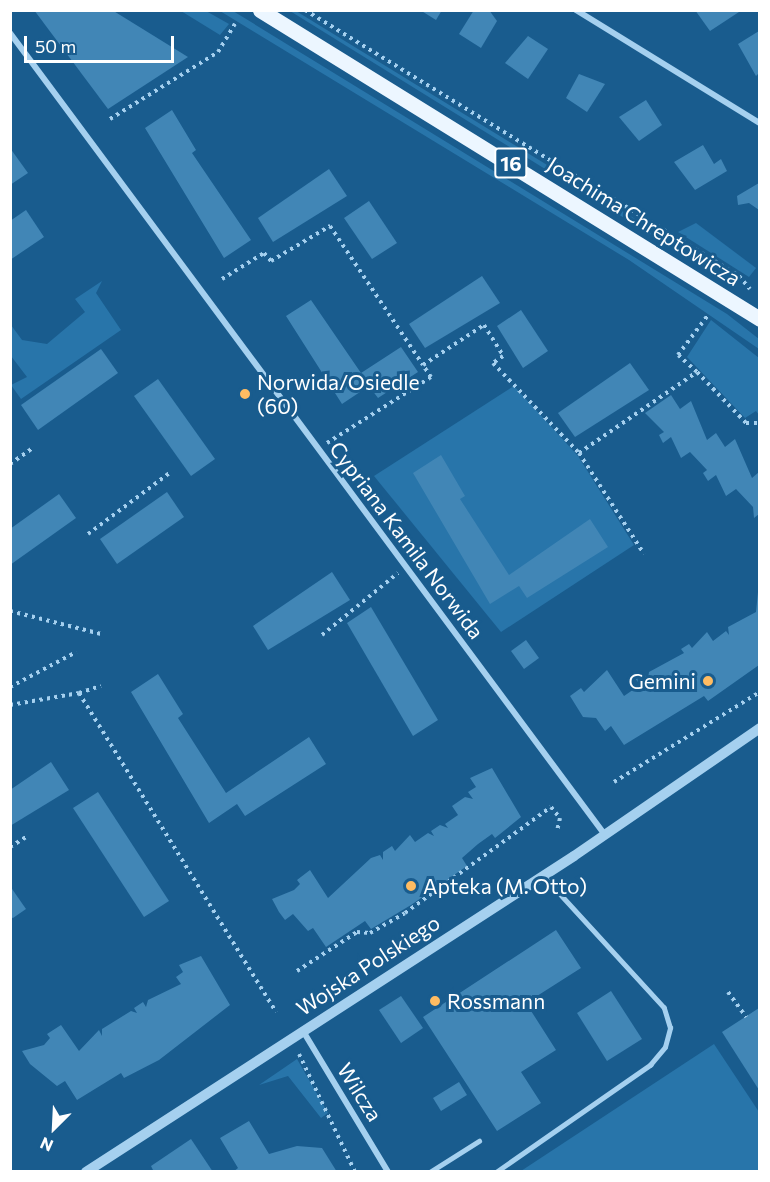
<!DOCTYPE html>
<style>
body{margin:0}
#map{position:relative;width:770px;height:1182px;overflow:hidden;background:#195c8e;font-family:Commissioner,sans-serif}
div>[style]{position:absolute}
.green>*{inset:0;background:#2875aa}
.building>*{inset:0;background:#4186b6}
.path>*{height:4px;margin-top:-2px;transform-origin:0;background:repeating-linear-gradient(90deg,#a5d0ef 0 3px,transparent 0 7.5px)}
.service>*{height:4.5px;margin:-2.25px;padding:0 2.25px;transform-origin:2.25px;border-radius:2.25px;background:#a5d0ef}
.minor>*{height:6px;margin:-3px;padding:0 3px;transform-origin:3px;border-radius:3px;background:#a5d0ef}
.tertiary>*{height:10px;margin:-5px;padding:0 5px;transform-origin:5px;border-radius:5px;background:#a5d0ef}
.primary>*{height:15px;margin:-7.5px;padding:0 7.5px;transform-origin:7.5px;border-radius:7.5px;background:#ecf6ff}
.dots>*{width:16px;height:16px;translate:-50% -50%;box-sizing:border-box;border:3px solid #195c8e;border-radius:50%}
span{translate:-50% -50%;white-space:nowrap;text-align:center;line-height:1.15;-webkit-text-stroke:6px #195c8e;paint-order:stroke}
.shield-label span{padding:2px 4px;background:#195c8e;border:2px solid;border-radius:4px;-webkit-text-stroke-width:0}
.shield-label{font-size:20px;color:#fff;font-weight:700}
.street-label{font-size:21px;color:#fff}
.poi-label{font-size:21px;color:#fff}
.left{translate:0 -50%;text-align:left}
.right{translate:-100% -50%;text-align:right}
.frame{position:absolute;inset:0;border:12px solid #fff;pointer-events:none}
.north{position:absolute;left:24px;top:1098px;width:60px;height:60px;-webkit-text-stroke:4px #195c8e;paint-order:stroke;rotate:204deg;font-size:16px;font-weight:700;line-height:24px;text-align:center;color:#fff}
.north::after{content:'';display:block;margin:auto;width:21px;height:27px;background:#fff;clip-path:polygon(50% 0,100% 100%,50% 72%,0 100%)}
.scale{position:absolute;left:24px;top:36px;width:150px;height:27px;box-sizing:border-box;border:3px solid #fff;border-top:0;padding-left:8px;font-size:18px;line-height:21px;white-space:nowrap;color:#fff;-webkit-text-stroke:4px #195c8e;paint-order:stroke}
</style>
<div id="map">
<div class="green">
<i style="clip-path:polygon(181px 11px,206px 11px,229px 24px,220px 35px)"></i>
<i style="clip-path:polygon(220px 11px,233px 11px,727px 314px,759px 339px,759px 349px,629px 260px)"></i>
<i style="clip-path:polygon(290px 11px,296px 11px,658px 233px,655px 237px)"></i>
<i style="clip-path:polygon(696px 223px,756px 268px,749px 277px,678px 232px)"></i>
<i style="clip-path:polygon(102px 281px,96px 293px,121px 330px,21px 399px,11px 385px,27px 377px,11px 356px,11px 325px,22px 340px,47px 344px,85px 312px,75px 299px)"></i>
<i style="clip-path:polygon(711px 320px,759px 358px,759px 415px,756px 411px,745px 418px,687px 357px)"></i>
<i style="clip-path:polygon(514px 386px,578px 456px,634px 545px,501px 632px,374px 476px)"></i>
<i style="clip-path:polygon(714px 1044px,759px 1112px,759px 1171px,521px 1171px)"></i>
<i style="clip-path:polygon(297px 1059px,328px 1113px,321px 1118px,288px 1076px,259px 1085px)"></i>
</div>
<div class="building">
<i style="clip-path:polygon(34px 10px,112px 10px,188px 57px,108px 109px)"></i>
<i style="clip-path:polygon(420px 10px,442px 10px,436px 20px)"></i>
<i style="clip-path:polygon(474px 10px,489px 10px,497px 21px,481px 48px,459px 34px)"></i>
<i style="clip-path:polygon(695px 10px,738px 10px,739px 12px,710px 31px)"></i>
<i style="clip-path:polygon(759px 31px,759px 73px,756px 76px,738px 44px)"></i>
<i style="clip-path:polygon(528px 36px,548px 49px,528px 79px,505px 63px)"></i>
<i style="clip-path:polygon(579px 74px,605px 84px,587px 112px,566px 98px)"></i>
<i style="clip-path:polygon(646px 100px,662px 125px,639px 141px,619px 117px)"></i>
<i style="clip-path:polygon(172px 110px,196px 150px,192px 153px,251px 240px,224px 258px,145px 128px)"></i>
<i style="clip-path:polygon(703px 145px,714px 164px,721px 159px,727px 171px,695px 190px,674px 162px)"></i>
<i style="clip-path:polygon(10px 148px,28px 173px,10px 185px)"></i>
<i style="clip-path:polygon(329px 169px,347px 196px,273px 242px,258px 218px)"></i>
<i style="clip-path:polygon(759px 183px,759px 210px,749px 203px,738px 205px,737px 196px)"></i>
<i style="clip-path:polygon(369px 201px,397px 243px,372px 259px,344px 218px)"></i>
<i style="clip-path:polygon(26px 210px,44px 237px,10px 260px,10px 221px)"></i>
<i style="clip-path:polygon(482px 276px,500px 303px,425px 348px,409px 324px)"></i>
<i style="clip-path:polygon(311px 300px,361px 373px,401px 347px,418px 372px,378px 398px,369px 386px,342px 404px,286px 316px)"></i>
<i style="clip-path:polygon(521px 310px,548px 351px,523px 368px,497px 326px)"></i>
<i style="clip-path:polygon(101px 349px,118px 373px,38px 430px,21px 405px)"></i>
<i style="clip-path:polygon(630px 363px,649px 390px,575px 437px,558px 413px)"></i>
<i style="clip-path:polygon(158px 379px,215px 459px,191px 476px,134px 396px)"></i>
<i style="clip-path:polygon(671px 395px,680px 409px,691px 401px,707px 440px,716px 433px,725px 447px,735px 439px,752px 478px,759px 472px,759px 514px,754px 518px,753px 507px,736px 489px,726px 496px,716px 475px,708px 481px,703px 473px,707px 470px,690px 452px,681px 458px,671px 437px,663px 443px,659px 435px,664px 432px,645px 413px)"></i>
<i style="clip-path:polygon(441px 455px,465px 496px,460px 499px,509px 575px,590px 519px,608px 547px,527px 598px,519px 586px,490px 604px,413px 473px)"></i>
<i style="clip-path:polygon(167px 492px,184px 517px,117px 564px,100px 539px)"></i>
<i style="clip-path:polygon(59px 494px,76px 518px,10px 565px,10px 529px)"></i>
<i style="clip-path:polygon(332px 572px,350px 600px,268px 650px,253px 626px)"></i>
<i style="clip-path:polygon(759px 582px,759px 665px,708px 701px,704px 696px,624px 745px,611px 726px,605px 731px,596px 718px,583px 717px,570px 696px,581px 688px,584px 692px,607px 670px,624px 696px,640px 685px,635px 678px,643px 673px,648px 679px,649px 672px,684px 653px,681px 649px,689px 644px,692px 648px,707px 632px,713px 641px,726px 631px,729px 635px,728px 627px,756px 612px)"></i>
<i style="clip-path:polygon(371px 607px,438px 720px,413px 736px,347px 623px)"></i>
<i style="clip-path:polygon(526px 640px,539px 658px,524px 669px,511px 651px)"></i>
<i style="clip-path:polygon(158px 674px,183px 714px,178px 718px,226px 793px,309px 737px,326px 764px,245px 816px,237px 804px,209px 823px,131px 692px)"></i>
<i style="clip-path:polygon(51px 762px,69px 790px,10px 826px,10px 790px)"></i>
<i style="clip-path:polygon(492px 768px,521px 817px,495px 838px,492px 834px,478px 844px,462px 858px,467px 866px,411px 905px,371px 929px,365px 921px,326px 947px,313px 928px,308px 931px,293px 914px,285px 920px,279px 912px,272px 899px,294px 890px,300px 884px,297px 880px,310px 870px,328px 898px,371px 858px,380px 855px,383px 860px,383px 852px,392px 846px,395px 851px,410px 835px,415px 842px,428px 833px,434px 836px,431px 831px,440px 825px,448px 828px,445px 824px,458px 815px,452px 806px,465px 797px,473px 799px,468px 792px,476px 787px,470px 778px)"></i>
<i style="clip-path:polygon(98px 792px,169px 901px,144px 917px,73px 808px)"></i>
<i style="clip-path:polygon(10px 886px,26px 909px,13px 918px,10px 917px)"></i>
<i style="clip-path:polygon(556px 930px,581px 968px,526px 1003px,556px 1050px,521px 1072px,541px 1103px,497px 1131px,423px 1017px)"></i>
<i style="clip-path:polygon(201px 956px,230px 1005px,159px 1060px,124px 1078px,121px 1073px,77px 1100px,65px 1081px,57px 1086px,30px 1064px,22px 1051px,44px 1045px,50px 1038px,47px 1034px,61px 1025px,79px 1051px,99px 1030px,102px 1036px,102px 1029px,131px 1011px,137px 1013px,134px 1008px,143px 1002px,146px 1007px,148px 1000px,181px 984px,176px 977px,183px 972px,179px 965px)"></i>
<i style="clip-path:polygon(611px 991px,642px 1039px,607px 1061px,577px 1013px)"></i>
<i style="clip-path:polygon(401px 996px,423px 1028px,401px 1043px,379px 1010px)"></i>
<i style="clip-path:polygon(759px 1008px,759px 1090px,722px 1032px)"></i>
<i style="clip-path:polygon(459px 1082px,467px 1095px,441px 1111px,433px 1098px)"></i>
<i style="clip-path:polygon(249px 1121px,269px 1154px,297px 1146px,322px 1148px,337px 1172px,233px 1172px,238px 1168px,220px 1138px)"></i>
<i style="clip-path:polygon(191px 1139px,213px 1172px,154px 1172px,151px 1166px)"></i>
</div>
<div class="path">
<i style="left:305px;top:10px;width:509px;rotate:31.5deg"></i>
<i style="left:739px;top:276px;width:17px;rotate:50deg"></i>
<i style="left:110px;top:119px;width:127px;rotate:-31.8deg"></i>
<i style="left:218px;top:52px;width:33px;rotate:-59deg"></i>
<i style="left:222px;top:279px;width:49px;rotate:-31.8deg"></i>
<i style="left:264px;top:253px;width:11px;rotate:49deg"></i>
<i style="left:271px;top:261px;width:69px;rotate:-30.7deg"></i>
<i style="left:330px;top:226px;width:167px;rotate:56.2deg"></i>
<i style="left:423px;top:365px;width:73px;rotate:-33.3deg"></i>
<i style="left:484px;top:325px;width:36px;rotate:58deg"></i>
<i style="left:503px;top:356px;width:12px;rotate:145deg"></i>
<i style="left:493px;top:363px;width:124px;rotate:46.3deg"></i>
<i style="left:579px;top:453px;width:143px;rotate:-34.5deg"></i>
<i style="left:697px;top:372px;width:71px;rotate:46.1deg"></i>
<i style="left:746px;top:423px;width:14px"></i>
<i style="left:697px;top:372px;width:25px;rotate:-138deg"></i>
<i style="left:678px;top:355px;width:50px;rotate:-53.1deg"></i>
<i style="left:327px;top:443px;width:123px;rotate:-32.4deg"></i>
<i style="left:431px;top:377px;width:14px;rotate:-124deg"></i>
<i style="left:579px;top:453px;width:120px;rotate:57.2deg"></i>
<i style="left:10px;top:464px;width:28px;rotate:-35deg"></i>
<i style="left:88px;top:534px;width:104px;rotate:-36.8deg"></i>
<i style="left:10px;top:611px;width:94px;rotate:14.2deg"></i>
<i style="left:322px;top:635px;width:98px;rotate:-39.2deg"></i>
<i style="left:10px;top:687px;width:75px;rotate:-27.9deg"></i>
<i style="left:79px;top:693px;width:23px;rotate:-18deg"></i>
<i style="left:10px;top:705px;width:70px;rotate:-9.9deg"></i>
<i style="left:79px;top:693px;width:375px;rotate:58.3deg"></i>
<i style="left:614px;top:782px;width:172px;rotate:-31.7deg"></i>
<i style="left:10px;top:847px;width:19px;rotate:-32deg"></i>
<i style="left:297px;top:971px;width:72px;rotate:-33deg"></i>
<i style="left:357px;top:932px;width:13px;rotate:4deg"></i>
<i style="left:370px;top:933px;width:40px;rotate:-29.7deg"></i>
<i style="left:405px;top:913px;width:180px;rotate:-36deg"></i>
<i style="left:551px;top:807px;width:14px;rotate:51deg"></i>
<i style="left:560px;top:818px;width:13px;rotate:103deg"></i>
<i style="left:728px;top:992px;width:31px;rotate:54deg"></i>
<i style="left:299px;top:1054px;width:131px;rotate:64.6deg"></i>
</div>
<div class="service">
<i style="left:430px;top:1172px;width:58px;rotate:-32.3deg"></i>
<i style="left:496px;top:1172px;width:188px;rotate:-34.8deg"></i>
<i style="left:650px;top:1065px;width:23px;rotate:-50deg"></i>
<i style="left:665px;top:1047px;width:20px;rotate:-75deg"></i>
<i style="left:670px;top:1028px;width:21px;rotate:-107deg"></i>
<i style="left:664px;top:1008px;width:178px;rotate:-132.5deg"></i>
</div>
<div class="minor">
<i style="left:576px;top:10px;width:216px;rotate:31.6deg"></i>
<i style="left:10px;top:33px;width:999px;rotate:53.43deg"></i>
<i style="left:303px;top:1031px;width:165px;rotate:58.9deg"></i>
</div>
<div class="tertiary">
<i style="left:86px;top:1172px;width:581px;rotate:-32.92deg"></i>
<i style="left:574px;top:856px;width:226px;rotate:-34.5deg"></i>
</div>
<div class="primary">
<i style="left:260px;top:10px;width:588px;rotate:31.72deg"></i>
</div>
<div class="dots">
<i style="left:245px;top:394px;background:#ffbc62"></i>
<i style="left:708px;top:681px;background:#ffbc62"></i>
<i style="left:411px;top:886px;background:#ffbc62"></i>
<i style="left:435px;top:1001px;background:#ffbc62"></i>
</div>
<div class="shield-label">
<span style="left:511px;top:163px">16</span>
</div>
<div class="street-label">
<span style="left:644px;top:221px;rotate:32deg">Joachima Chreptowicza</span>
<span style="left:407px;top:540px;rotate:53deg">Cypriana Kamila Norwida</span>
<span style="left:368px;top:965px;rotate:-33deg">Wojska Polskiego</span>
<span style="left:360px;top:1092px;rotate:58deg">Wilcza</span>
</div>
<div class="poi-label">
<span class="left" style="left:257px;top:394px">Norwida/Osiedle<br>(60)</span>
<span class="right" style="left:696px;top:681px">Gemini</span>
<span class="left" style="left:423px;top:886px">Apteka (M. Otto)</span>
<span class="left" style="left:447px;top:1001px">Rossmann</span>
</div>
<div class="frame"></div>
<div class="north">N</div>
<div class="scale">50 m</div>
</div>
